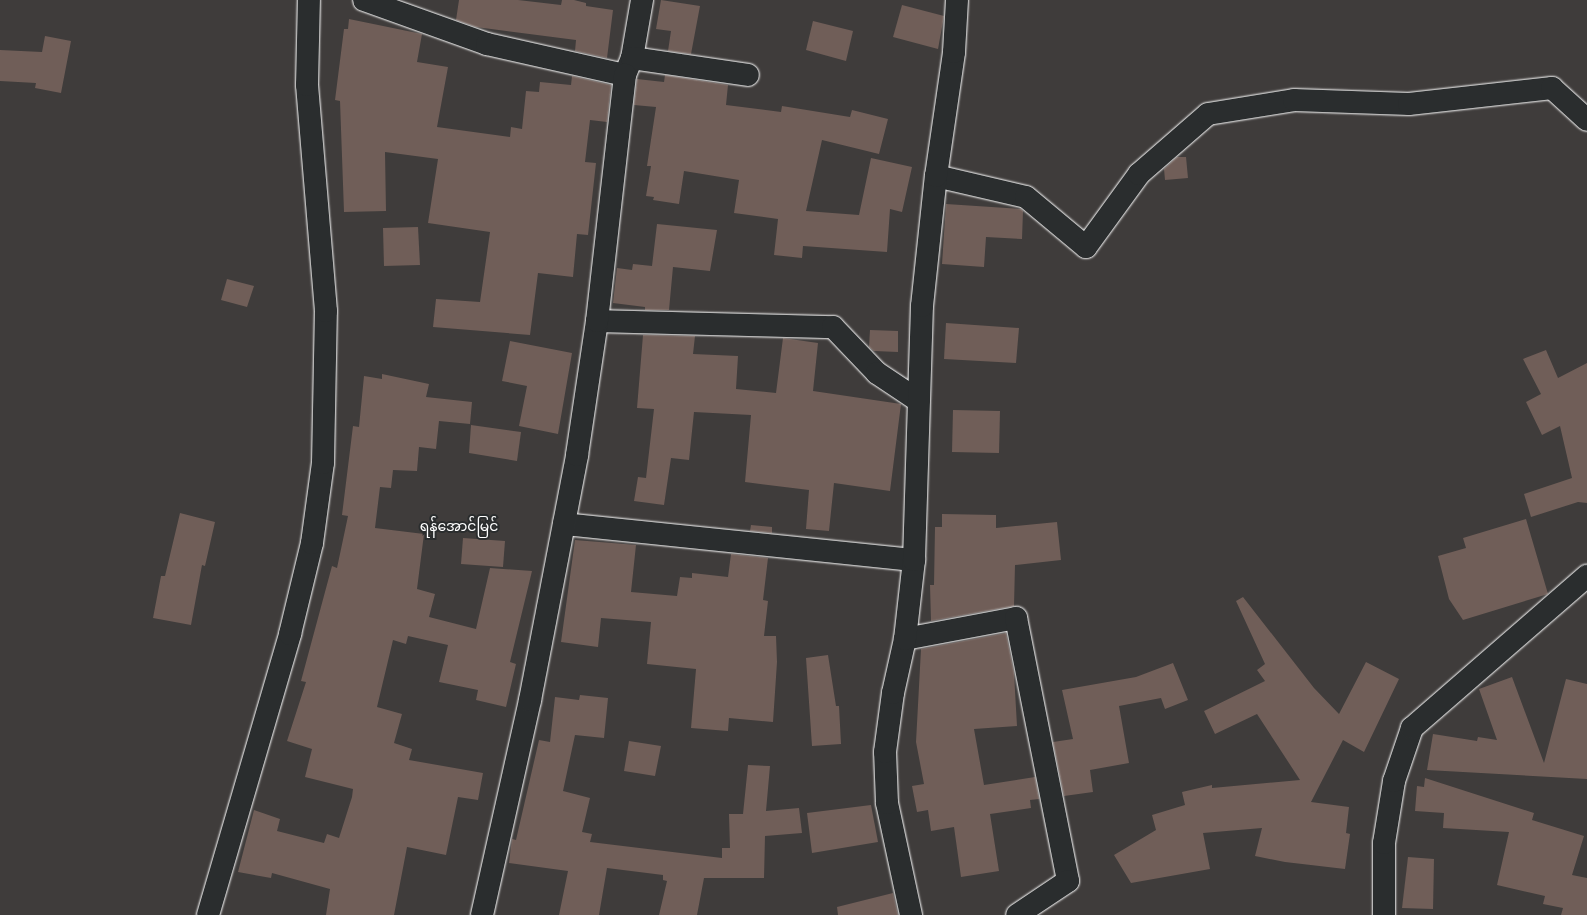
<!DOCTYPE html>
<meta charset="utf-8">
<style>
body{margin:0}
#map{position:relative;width:1587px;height:915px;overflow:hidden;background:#3f3c3b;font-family:Sriracha,"Noto Sans Myanmar",sans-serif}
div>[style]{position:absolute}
.building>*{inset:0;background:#705e58}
.roads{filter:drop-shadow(0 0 1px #fff) drop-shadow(0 0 1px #fff)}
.street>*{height:22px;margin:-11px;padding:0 11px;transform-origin:11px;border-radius:11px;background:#2a2d2e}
span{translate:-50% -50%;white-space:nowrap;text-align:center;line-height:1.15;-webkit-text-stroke:4px #2a2d2e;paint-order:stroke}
.quarter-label{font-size:14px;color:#fff}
</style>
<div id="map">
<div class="building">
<i style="clip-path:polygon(459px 0,518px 0,561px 5px,562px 0,574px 0,586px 3px,586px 6px,613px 10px,607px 58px,575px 51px,576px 40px,476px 27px,456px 20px)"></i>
<i style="clip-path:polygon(661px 0,700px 6px,691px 54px,668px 51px,671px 31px,656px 29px)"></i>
<i style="clip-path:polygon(902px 5px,944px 16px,938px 49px,893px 37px)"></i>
<i style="clip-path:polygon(349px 19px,422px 34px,417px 62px,448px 67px,437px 127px,510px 137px,511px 127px,522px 129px,526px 91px,539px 92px,540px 82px,571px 85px,572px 76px,611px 85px,607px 122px,590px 120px,585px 162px,596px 163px,588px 235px,577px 234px,573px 277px,538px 273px,530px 335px,433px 327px,436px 299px,480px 302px,490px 232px,428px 223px,438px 159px,385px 152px,386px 211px,344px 212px,340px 101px,335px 100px,344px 29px,348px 29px)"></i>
<i style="clip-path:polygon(813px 21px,853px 31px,846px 61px,806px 50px)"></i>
<i style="clip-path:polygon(45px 36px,71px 41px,61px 93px,35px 88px,36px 83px,0 81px,0 50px,42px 52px)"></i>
<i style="clip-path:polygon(665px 75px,728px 85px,726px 105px,781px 112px,782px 106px,850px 117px,852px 110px,888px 119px,879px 154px,822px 140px,806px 211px,859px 215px,871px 158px,912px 167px,902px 212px,890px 209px,887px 252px,803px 246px,802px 258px,774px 255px,778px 219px,734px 213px,739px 180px,684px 171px,679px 204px,653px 200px,654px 197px,646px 196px,651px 166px,647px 166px,656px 107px,634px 105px,637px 79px,664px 82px)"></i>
<i style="clip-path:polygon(1177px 157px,1186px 157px,1188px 178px,1165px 180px,1164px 169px)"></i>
<i style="clip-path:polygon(946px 204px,1021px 209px,1023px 211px,1022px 239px,986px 237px,984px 267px,942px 264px)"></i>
<i style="clip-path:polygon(657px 224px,717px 230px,710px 271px,673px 267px,669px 310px,645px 310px,645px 307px,613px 303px,617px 268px,632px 270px,633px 264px,652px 266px)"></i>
<i style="clip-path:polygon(418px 227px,420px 265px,384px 266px,383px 228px)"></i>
<i style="clip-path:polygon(227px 279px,254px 286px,247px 307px,221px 300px)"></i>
<i style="clip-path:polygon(946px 323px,1019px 328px,1016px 363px,944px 359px)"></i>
<i style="clip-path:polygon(870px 330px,898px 331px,898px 352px,874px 351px,869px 347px)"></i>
<i style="clip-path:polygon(643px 335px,695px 336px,693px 354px,738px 356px,736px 389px,776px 393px,783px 338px,818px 343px,813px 391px,901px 404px,890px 491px,834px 483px,829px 531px,806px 529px,809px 490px,745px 482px,751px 415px,694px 412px,689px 460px,671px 458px,664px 505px,634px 501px,638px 477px,646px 478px,654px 409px,637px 408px)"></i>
<i style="clip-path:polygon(510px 341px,572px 353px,558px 434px,519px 426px,527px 386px,502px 381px)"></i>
<i style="clip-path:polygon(1546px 350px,1558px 378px,1587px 363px,1587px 503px,1578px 502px,1531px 517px,1524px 494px,1572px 478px,1560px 426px,1542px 435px,1526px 402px,1541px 394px,1523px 359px)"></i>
<i style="clip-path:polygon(382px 374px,429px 384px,426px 397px,472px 402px,470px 424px,439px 421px,436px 449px,419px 447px,417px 471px,393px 470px,391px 488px,380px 487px,375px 528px,424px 534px,417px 589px,435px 594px,429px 617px,476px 629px,490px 568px,532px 571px,510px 662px,516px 664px,506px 707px,476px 700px,478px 690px,439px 682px,448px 645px,408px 636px,406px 644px,393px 640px,377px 707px,402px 714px,394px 743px,412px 749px,409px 760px,483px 773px,478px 800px,458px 797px,446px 855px,407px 847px,394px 915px,326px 915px,330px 889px,272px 873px,271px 878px,238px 872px,254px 810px,280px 819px,277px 831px,324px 843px,327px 834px,339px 838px,352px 797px,353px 789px,305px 777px,312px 749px,287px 741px,306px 682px,301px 681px,332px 566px,337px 568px,348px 516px,342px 515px,353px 426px,359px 427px,364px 376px,382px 379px)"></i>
<i style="clip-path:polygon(953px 410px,1000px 411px,999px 453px,952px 452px)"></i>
<i style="clip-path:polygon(471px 425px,521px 432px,517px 461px,469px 453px)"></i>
<i style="clip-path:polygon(180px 513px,215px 522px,205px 566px,202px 565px,191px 625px,153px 618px,161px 576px,165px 576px)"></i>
<i style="clip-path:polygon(942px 514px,996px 515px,996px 528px,1057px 522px,1061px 560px,1015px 565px,1014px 606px,931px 621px,930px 585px,934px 585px,935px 527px,942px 527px)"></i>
<i style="clip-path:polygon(1526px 519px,1548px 594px,1463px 620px,1449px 599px,1438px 556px,1466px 548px,1463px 538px)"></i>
<i style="clip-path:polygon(751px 525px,772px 527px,772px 533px,750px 531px)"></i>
<i style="clip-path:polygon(463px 538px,505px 541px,503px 567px,461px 564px)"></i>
<i style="clip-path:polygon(575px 540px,636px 545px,631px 592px,677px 596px,680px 577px,692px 578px,692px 573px,728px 577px,731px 554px,768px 558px,763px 600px,768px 601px,764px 636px,776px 636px,777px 662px,773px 722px,729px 718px,728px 731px,691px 728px,696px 669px,647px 664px,651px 622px,601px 618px,598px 647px,561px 642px)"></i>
<i style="clip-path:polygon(1243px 597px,1314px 688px,1339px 714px,1366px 662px,1399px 679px,1364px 752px,1343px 740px,1311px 802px,1349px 807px,1346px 833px,1350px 834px,1345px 869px,1285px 862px,1255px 856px,1262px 828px,1203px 833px,1210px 869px,1131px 883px,1114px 855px,1156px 830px,1152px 815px,1185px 805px,1182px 792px,1212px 785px,1212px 788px,1300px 780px,1257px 714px,1215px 734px,1204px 711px,1265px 681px,1257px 670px,1265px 664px,1236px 601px)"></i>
<i style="clip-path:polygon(1006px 633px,1014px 673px,1017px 726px,974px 729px,984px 785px,1035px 777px,1039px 799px,1030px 800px,1031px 808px,990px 814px,999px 871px,961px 877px,954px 827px,931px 831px,928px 810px,917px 812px,912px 786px,924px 784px,916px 742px,921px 649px)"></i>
<i style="clip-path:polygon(828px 655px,836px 706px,839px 706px,841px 744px,812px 746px,806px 658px)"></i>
<i style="clip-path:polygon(1173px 663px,1188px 700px,1165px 709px,1161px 698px,1119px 706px,1129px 763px,1090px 770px,1093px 792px,1064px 796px,1053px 742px,1073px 739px,1062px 690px,1136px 677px)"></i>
<i style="clip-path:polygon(1512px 677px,1544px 763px,1566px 679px,1587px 684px,1587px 779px,1427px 770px,1433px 734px,1477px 741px,1478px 737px,1497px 740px,1479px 689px)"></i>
<i style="clip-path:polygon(580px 695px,608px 698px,604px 738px,575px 735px,563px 791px,590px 798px,582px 832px,592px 834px,590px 842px,722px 858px,722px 848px,730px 848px,729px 814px,743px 814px,748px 765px,770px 766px,766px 811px,799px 808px,802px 833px,765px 836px,764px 878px,704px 878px,697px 915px,659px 915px,667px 881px,663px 880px,663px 875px,607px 868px,599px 915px,559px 915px,568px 871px,509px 863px,512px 839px,516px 840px,539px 740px,550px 742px,555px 697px,579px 700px)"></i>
<i style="clip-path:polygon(629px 741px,661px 746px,655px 776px,624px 771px)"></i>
<i style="clip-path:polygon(1425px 778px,1534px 813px,1532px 820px,1584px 836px,1572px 875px,1587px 878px,1587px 915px,1561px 915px,1563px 908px,1543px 904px,1545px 896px,1497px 885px,1509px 832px,1443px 828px,1444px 813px,1415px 811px,1417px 786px,1424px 787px)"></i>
<i style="clip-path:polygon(871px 805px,878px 842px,812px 853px,807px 813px)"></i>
<i style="clip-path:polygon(1408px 857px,1434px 859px,1433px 909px,1402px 908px)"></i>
<i style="clip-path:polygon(893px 893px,898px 915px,838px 915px,837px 907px)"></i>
</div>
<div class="roads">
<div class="street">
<i style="left:364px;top:0;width:131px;rotate:19.7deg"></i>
<i style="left:487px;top:44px;width:141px;rotate:12.7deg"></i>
<i style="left:625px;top:75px;width:18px;rotate:-68deg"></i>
<i style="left:632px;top:58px;width:59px;rotate:-80.2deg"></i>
<i style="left:632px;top:58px;width:117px;rotate:8.3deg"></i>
<i style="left:936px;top:176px;width:92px;rotate:13.1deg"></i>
<i style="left:1026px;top:197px;width:78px;rotate:39.8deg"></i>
<i style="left:1086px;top:247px;width:90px;rotate:-54deg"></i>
<i style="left:1139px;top:174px;width:91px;rotate:-41deg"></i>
<i style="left:1208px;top:114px;width:87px;rotate:-9.2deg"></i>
<i style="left:1294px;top:100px;width:115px;rotate:2deg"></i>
<i style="left:1409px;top:104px;width:144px;rotate:-6.4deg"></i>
<i style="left:1552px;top:88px;width:47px;rotate:42.4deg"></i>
<i style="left:597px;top:321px;width:236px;rotate:1.5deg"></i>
<i style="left:833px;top:327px;width:64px;rotate:46.3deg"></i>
<i style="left:877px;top:373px;width:50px;rotate:33.7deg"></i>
<i style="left:564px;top:524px;width:352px;rotate:5.9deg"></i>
<i style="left:905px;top:639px;width:113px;rotate:-10.7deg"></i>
<i style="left:1016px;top:618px;width:268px;rotate:78.8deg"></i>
<i style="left:1068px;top:881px;width:61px;rotate:146.3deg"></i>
<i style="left:208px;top:915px;width:293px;rotate:-73.7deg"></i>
<i style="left:290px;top:634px;width:94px;rotate:-76.4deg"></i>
<i style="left:312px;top:543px;width:81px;rotate:-82.2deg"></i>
<i style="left:323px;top:463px;width:152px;rotate:-88.9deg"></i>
<i style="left:326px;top:311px;width:227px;rotate:-94.8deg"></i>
<i style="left:307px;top:85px;width:85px;rotate:-88.7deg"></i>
<i style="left:482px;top:915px;width:220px;rotate:-77.4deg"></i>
<i style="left:530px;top:700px;width:249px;rotate:-79.1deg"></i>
<i style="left:577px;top:455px;width:135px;rotate:-81.5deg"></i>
<i style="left:597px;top:321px;width:248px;rotate:-83.5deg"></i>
<i style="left:911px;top:915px;width:115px;rotate:-102.1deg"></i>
<i style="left:887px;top:803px;width:51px;rotate:-92.2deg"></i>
<i style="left:885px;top:752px;width:60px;rotate:-82.3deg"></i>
<i style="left:893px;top:693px;width:55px;rotate:-77.5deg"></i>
<i style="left:905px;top:639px;width:80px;rotate:-83.5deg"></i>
<i style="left:914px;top:560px;width:254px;rotate:-88.2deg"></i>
<i style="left:922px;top:306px;width:131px;rotate:-83.9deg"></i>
<i style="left:936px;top:176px;width:125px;rotate:-81.7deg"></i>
<i style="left:954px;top:52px;width:52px;rotate:-86.7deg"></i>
<i style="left:1384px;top:915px;width:72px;rotate:-90deg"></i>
<i style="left:1384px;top:843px;width:63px;rotate:-80.8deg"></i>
<i style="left:1394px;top:781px;width:56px;rotate:-71.2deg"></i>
<i style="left:1412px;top:728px;width:232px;rotate:-41deg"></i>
</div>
</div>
<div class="quarter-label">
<span style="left:459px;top:527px">ရန်အောင်မြင်</span>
</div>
</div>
